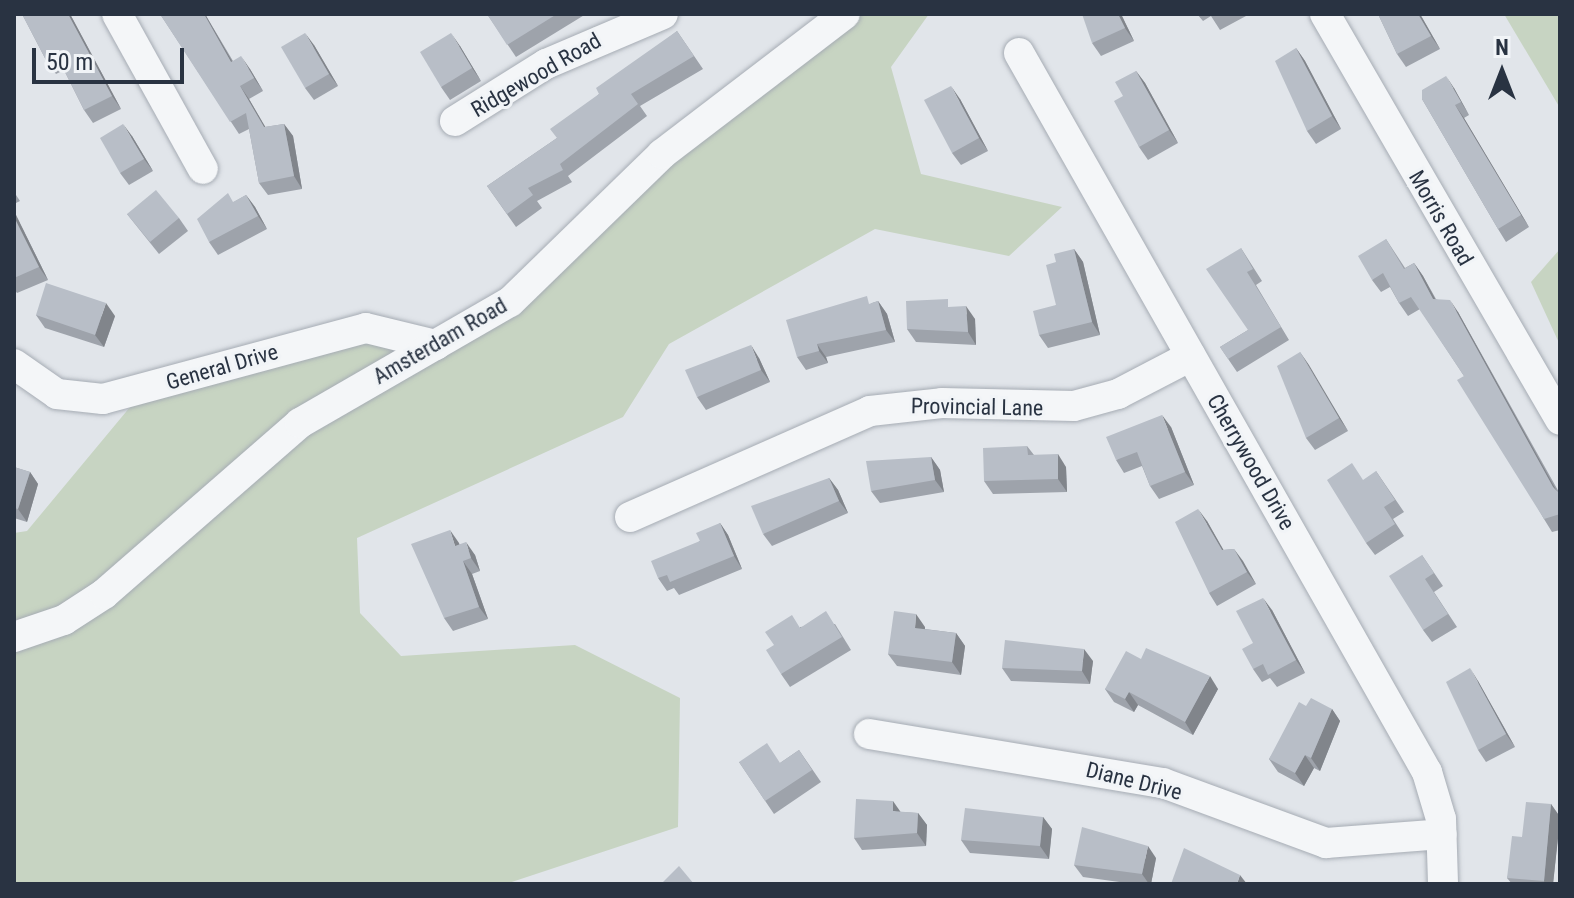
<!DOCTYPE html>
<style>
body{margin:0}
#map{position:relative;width:1574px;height:898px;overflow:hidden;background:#e1e5ea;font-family:"Roboto Condensed",sans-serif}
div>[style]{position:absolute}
.green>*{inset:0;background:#c7d4c2}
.roads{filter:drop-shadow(0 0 2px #a6acb4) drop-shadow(0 0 2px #a6acb4)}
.minor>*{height:30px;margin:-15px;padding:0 15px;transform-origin:15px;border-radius:15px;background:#f4f6f8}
.wall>*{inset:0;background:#9ea3ab}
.shaded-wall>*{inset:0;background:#81858b}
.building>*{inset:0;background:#b8bec7}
span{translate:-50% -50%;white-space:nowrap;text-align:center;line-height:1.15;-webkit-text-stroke:6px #f1f4f7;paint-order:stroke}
.street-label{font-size:22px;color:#293342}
.frame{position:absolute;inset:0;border:16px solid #293342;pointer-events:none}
.north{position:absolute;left:1462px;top:32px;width:80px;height:80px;-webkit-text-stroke:6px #f1f4f7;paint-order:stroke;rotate:0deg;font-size:22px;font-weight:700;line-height:32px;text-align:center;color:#293342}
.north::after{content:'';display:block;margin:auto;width:28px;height:36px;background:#293342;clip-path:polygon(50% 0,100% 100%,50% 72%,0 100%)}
.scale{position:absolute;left:32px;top:48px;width:152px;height:36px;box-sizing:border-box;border:4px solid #293342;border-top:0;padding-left:10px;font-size:24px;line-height:28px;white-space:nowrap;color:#293342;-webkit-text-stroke:6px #f1f4f7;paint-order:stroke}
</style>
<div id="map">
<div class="green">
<i style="clip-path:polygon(845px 14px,929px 14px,891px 67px,921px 174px,1062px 207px,1009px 256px,875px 229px,669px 344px,623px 417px,357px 538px,360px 613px,401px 656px,575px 645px,680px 698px,678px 827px,506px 884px,14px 884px,14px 533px,27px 531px,145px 389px,366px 328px,436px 345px)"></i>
<i style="clip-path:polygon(1504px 14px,1560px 14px,1560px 108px)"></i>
<i style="clip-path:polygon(1560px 249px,1560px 345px,1531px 282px)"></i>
</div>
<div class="roads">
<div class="minor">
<i style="left:117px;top:14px;width:177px;rotate:61deg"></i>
<i style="left:1325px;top:14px;width:469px;rotate:59.9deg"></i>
<i style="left:1019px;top:53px;width:827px;rotate:60.43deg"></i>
<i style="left:1427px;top:772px;width:49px;rotate:73.4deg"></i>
<i style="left:1441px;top:819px;width:65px;rotate:88.2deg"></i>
<i style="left:455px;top:121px;width:107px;rotate:-32.1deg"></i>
<i style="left:546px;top:64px;width:127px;rotate:-23.1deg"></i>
<i style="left:14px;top:364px;width:52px;rotate:34.9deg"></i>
<i style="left:57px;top:394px;width:46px;rotate:6.2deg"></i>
<i style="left:103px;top:399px;width:272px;rotate:-15.1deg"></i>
<i style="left:366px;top:328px;width:72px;rotate:13.7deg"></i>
<i style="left:630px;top:517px;width:262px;rotate:-23.8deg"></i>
<i style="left:870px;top:411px;width:72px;rotate:-6.3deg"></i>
<i style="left:942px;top:403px;width:132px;rotate:1.3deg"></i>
<i style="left:1074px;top:406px;width:46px;rotate:-15.3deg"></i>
<i style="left:1118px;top:394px;width:82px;rotate:-27.5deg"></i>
<i style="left:14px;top:637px;width:53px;rotate:-18.8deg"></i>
<i style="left:64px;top:620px;width:48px;rotate:-33deg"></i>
<i style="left:104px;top:594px;width:260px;rotate:-41.1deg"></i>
<i style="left:300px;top:423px;width:242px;rotate:-30deg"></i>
<i style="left:510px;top:302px;width:212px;rotate:-44.2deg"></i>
<i style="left:662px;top:154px;width:230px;rotate:-37.4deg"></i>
<i style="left:869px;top:734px;width:298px;rotate:9.5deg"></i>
<i style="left:1163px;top:783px;width:174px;rotate:20.2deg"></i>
<i style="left:1326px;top:843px;width:116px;rotate:-4.4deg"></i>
</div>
</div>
<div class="wall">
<i style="clip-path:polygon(22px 14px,70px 14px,121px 109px,93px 123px,84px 110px,64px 70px,56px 74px,47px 62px)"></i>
<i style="clip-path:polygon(160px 14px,205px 14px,233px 61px,250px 69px,263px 91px,249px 99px,265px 127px,284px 124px,293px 136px,302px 189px,268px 195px,259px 183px,249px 129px,239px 134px)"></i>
<i style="clip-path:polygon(487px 14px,586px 14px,516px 57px)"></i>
<i style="clip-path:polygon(1121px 14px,1134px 41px,1101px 56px,1092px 43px)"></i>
<i style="clip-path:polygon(1197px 14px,1245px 14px,1246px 16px,1220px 30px,1211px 16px,1203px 21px)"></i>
<i style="clip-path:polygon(1378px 14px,1420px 14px,1440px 49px,1406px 67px,1397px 54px)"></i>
<i style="clip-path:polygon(677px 31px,703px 69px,640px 106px,647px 116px,568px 176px,572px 182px,537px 201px,542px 208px,516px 227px,487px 186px,557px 138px,599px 94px)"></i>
<i style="clip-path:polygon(314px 45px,338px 86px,314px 100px,305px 88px)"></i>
<i style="clip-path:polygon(460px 46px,481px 81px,450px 100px,441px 87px)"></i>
<i style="clip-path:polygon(1296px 48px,1305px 61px,1341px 129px,1316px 144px,1307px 131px)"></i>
<i style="clip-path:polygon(1136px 71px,1145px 83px,1178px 143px,1148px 160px,1139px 147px,1123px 96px)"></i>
<i style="clip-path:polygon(1454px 88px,1469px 115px,1464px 118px,1529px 227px,1506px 242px,1498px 229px,1422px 99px)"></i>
<i style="clip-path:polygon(960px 99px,988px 151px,961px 165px,952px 153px)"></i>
<i style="clip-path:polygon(132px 136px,153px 171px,129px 185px,120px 173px)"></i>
<i style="clip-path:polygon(14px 192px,20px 201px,14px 204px)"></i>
<i style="clip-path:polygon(246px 195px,255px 207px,267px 229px,218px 255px,209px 242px,234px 202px)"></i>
<i style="clip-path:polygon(14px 211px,48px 280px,17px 293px,14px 289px)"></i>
<i style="clip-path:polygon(127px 214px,179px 218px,188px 231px,159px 254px)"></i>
<i style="clip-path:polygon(1386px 239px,1405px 268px,1414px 263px,1423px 276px,1436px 299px,1458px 312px,1560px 494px,1560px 530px,1552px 532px,1544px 519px,1464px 376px,1420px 309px,1408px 316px,1399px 303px,1390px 287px,1381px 292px,1372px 280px)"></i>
<i style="clip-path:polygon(1241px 248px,1262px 281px,1256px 285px,1289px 340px,1237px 372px,1220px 347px,1248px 330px)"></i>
<i style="clip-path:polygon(1074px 249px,1083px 262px,1100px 335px,1048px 348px,1039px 335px,1056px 305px,1056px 262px)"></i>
<i style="clip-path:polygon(878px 301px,887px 314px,895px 342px,826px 357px,828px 363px,806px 370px,797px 357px,872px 303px)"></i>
<i style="clip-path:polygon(953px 307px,975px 319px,976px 345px,916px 342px,907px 329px)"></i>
<i style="clip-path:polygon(36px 315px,115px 316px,104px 347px,45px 328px)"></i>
<i style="clip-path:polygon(1300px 352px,1348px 431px,1315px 450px,1306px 438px)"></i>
<i style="clip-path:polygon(759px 358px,770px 382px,706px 410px,697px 397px)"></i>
<i style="clip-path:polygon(1171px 427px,1194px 485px,1159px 499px,1150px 486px,1142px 466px,1124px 473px,1116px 460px)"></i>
<i style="clip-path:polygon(1027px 446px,1034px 455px,1066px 467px,1067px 492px,993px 494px,984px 481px)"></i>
<i style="clip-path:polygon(931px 457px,940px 470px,944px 492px,880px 503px,871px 491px)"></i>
<i style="clip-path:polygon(14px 467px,30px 472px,38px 484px,27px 522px,14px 518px)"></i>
<i style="clip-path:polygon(1376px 471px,1404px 512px,1393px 519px,1404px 536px,1375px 555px,1366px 543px)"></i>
<i style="clip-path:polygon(829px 478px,838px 490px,848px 513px,772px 546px,763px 534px)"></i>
<i style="clip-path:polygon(1207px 521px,1223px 550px,1234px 549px,1256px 584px,1217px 606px,1209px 593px)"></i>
<i style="clip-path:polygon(720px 523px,728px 535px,742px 569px,679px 595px,674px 588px,667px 591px,658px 578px)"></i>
<i style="clip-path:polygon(460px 544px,475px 555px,480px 571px,472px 574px,488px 619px,453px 631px,444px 618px)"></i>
<i style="clip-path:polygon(1422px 555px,1443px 586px,1434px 592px,1457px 627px,1432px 642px,1423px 630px)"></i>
<i style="clip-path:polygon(1272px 610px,1305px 673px,1277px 687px,1270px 678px,1262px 682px,1253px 669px,1253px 643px)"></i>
<i style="clip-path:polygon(835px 624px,851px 650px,790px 687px,781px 674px,800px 627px)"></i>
<i style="clip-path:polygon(925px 627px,925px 629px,956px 633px,965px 646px,961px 675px,897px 666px,888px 654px)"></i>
<i style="clip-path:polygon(1141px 659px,1218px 689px,1193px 735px,1138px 705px,1134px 712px,1114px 702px,1105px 689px)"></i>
<i style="clip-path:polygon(1093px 661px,1090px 684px,1011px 681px,1002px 668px)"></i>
<i style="clip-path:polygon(1478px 681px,1515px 747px,1486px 762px,1478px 750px)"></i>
<i style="clip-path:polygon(1306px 706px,1332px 709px,1340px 721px,1320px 771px,1314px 768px,1304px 786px,1278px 772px,1269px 759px)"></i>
<i style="clip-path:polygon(799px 750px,821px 782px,774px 814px,739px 762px,780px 763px)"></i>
<i style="clip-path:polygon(1551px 804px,1560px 817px,1553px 884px,1512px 884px,1507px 878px,1522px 837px)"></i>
<i style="clip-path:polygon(901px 812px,918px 813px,927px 825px,926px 846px,862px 850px,854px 838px)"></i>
<i style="clip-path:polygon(1043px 817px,1052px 829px,1049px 859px,970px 853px,961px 840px)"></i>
<i style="clip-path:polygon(1156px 858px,1151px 884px,1134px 884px,1083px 877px,1074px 865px)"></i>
</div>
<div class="shaded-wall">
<i style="clip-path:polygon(68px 14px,70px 14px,121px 109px,112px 96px)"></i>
<i style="clip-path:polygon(204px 14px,205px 14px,240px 75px,231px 62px)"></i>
<i style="clip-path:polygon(1118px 14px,1121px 14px,1134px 41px,1125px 28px)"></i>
<i style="clip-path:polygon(1418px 14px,1420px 14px,1440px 49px,1431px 36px)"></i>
<i style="clip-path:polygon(305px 33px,314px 45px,338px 86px,329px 74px)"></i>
<i style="clip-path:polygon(451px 33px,460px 46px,481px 81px,472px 68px)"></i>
<i style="clip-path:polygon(1296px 48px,1305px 61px,1341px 129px,1332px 116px)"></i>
<i style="clip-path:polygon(241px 56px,250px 69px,263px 91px,254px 78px)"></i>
<i style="clip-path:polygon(1136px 71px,1145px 83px,1178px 143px,1169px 130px)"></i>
<i style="clip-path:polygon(1446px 76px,1454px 88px,1469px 115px,1461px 102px)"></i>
<i style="clip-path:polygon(240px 86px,249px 99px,273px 140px,264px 127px)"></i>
<i style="clip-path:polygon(951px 86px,960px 99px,988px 151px,979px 138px)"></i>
<i style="clip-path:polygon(1455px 105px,1464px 118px,1529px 227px,1521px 215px)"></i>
<i style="clip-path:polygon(123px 124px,132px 136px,153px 171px,144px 159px)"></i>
<i style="clip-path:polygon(284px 124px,293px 136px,302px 189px,294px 176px)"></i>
<i style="clip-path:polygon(246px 195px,255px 207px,267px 229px,258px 216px)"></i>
<i style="clip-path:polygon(14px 211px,48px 280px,39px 267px,14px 217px)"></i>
<i style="clip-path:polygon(1074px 249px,1083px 262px,1100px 335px,1092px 322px)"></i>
<i style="clip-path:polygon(1414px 263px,1423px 276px,1442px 312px,1433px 299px)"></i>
<i style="clip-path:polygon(1450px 300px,1458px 312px,1560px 497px,1553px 487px)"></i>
<i style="clip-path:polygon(878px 301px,887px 314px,895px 342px,886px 330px)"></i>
<i style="clip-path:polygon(106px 303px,115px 316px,104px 347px,95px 335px)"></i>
<i style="clip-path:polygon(966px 306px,975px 319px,976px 345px,968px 332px)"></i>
<i style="clip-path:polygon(817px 344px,826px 357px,828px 363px,819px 351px)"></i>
<i style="clip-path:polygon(751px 345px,759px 358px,770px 382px,761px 370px)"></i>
<i style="clip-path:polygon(1300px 352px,1309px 365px,1348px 431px,1339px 418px)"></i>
<i style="clip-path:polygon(1162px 415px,1171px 427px,1194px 485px,1185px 472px)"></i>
<i style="clip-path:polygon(1058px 454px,1066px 467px,1067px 492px,1058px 479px)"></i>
<i style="clip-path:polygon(931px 457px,940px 470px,944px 492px,935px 480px)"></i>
<i style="clip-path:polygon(30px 472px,38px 484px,27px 522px,18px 509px)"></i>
<i style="clip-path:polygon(829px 478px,838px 490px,848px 513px,839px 501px)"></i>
<i style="clip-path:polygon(1198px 509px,1207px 521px,1231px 563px,1222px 550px)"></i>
<i style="clip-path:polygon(720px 523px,728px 535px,742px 569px,734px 556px)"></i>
<i style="clip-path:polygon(450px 530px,459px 543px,464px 558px,455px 546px)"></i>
<i style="clip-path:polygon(466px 542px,475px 555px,480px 571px,471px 558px)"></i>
<i style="clip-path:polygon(1234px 549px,1243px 561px,1256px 584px,1247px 572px)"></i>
<i style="clip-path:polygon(463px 561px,472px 574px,488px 619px,479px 607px)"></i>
<i style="clip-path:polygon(1263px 598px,1272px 610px,1305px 673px,1296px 660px)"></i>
<i style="clip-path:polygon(916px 614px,925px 627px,924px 640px,915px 628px)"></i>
<i style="clip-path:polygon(956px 633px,965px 646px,961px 675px,952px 662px)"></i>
<i style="clip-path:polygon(1084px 649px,1093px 661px,1090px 684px,1082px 671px)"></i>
<i style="clip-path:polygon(1470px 668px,1478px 681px,1515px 747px,1506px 734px)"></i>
<i style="clip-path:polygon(1210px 676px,1218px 689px,1193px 735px,1185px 722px)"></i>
<i style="clip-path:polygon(1129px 692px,1138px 705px,1134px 712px,1125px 699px)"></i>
<i style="clip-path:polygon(1332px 709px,1340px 721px,1320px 771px,1311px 758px)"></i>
<i style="clip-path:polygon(1305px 755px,1314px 768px,1304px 786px,1295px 773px)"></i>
<i style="clip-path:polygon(893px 801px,902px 814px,893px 811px)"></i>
<i style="clip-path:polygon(1551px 804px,1560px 817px,1560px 820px,1553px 884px,1545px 884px,1544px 881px)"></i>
<i style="clip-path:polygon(918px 813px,927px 825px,926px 846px,917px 833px)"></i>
<i style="clip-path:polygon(1043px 817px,1052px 829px,1049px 859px,1040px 846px)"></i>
<i style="clip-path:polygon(1148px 846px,1156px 858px,1151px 884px,1149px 884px,1142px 874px)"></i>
<i style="clip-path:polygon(1240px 875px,1247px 884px,1237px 884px)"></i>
</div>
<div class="building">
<i style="clip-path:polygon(22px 14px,68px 14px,112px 96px,84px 110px,57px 56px,47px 62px)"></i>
<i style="clip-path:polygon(160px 14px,204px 14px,231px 62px,241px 56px,254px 78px,240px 86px,264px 127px,284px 124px,294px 176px,259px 183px,246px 113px,230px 122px)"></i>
<i style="clip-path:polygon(487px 14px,557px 14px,507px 45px)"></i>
<i style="clip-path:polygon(1082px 14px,1118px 14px,1125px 28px,1092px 43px)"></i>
<i style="clip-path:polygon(1378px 14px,1418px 14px,1431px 36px,1397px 54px)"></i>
<i style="clip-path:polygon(677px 31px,694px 56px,631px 94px,638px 104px,560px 164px,563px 170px,528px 188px,533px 195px,507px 214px,487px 186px,557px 138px,550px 129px,599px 94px,596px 88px)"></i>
<i style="clip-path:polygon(305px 33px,329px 74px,305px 88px,281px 47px)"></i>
<i style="clip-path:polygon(451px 33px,472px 68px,441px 87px,420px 52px)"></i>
<i style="clip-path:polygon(1296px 48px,1332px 116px,1307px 131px,1275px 61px)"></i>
<i style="clip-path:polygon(1136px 71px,1169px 130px,1139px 147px,1114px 101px,1123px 96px,1115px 82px)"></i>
<i style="clip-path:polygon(1446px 76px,1461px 102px,1455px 105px,1521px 215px,1498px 229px,1422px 99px,1422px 90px)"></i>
<i style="clip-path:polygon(951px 86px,979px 138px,952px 153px,924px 100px)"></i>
<i style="clip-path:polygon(123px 124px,144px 159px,120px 173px,100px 138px)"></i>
<i style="clip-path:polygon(156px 190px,179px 218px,150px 242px,127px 214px)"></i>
<i style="clip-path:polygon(228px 193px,233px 202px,246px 195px,258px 216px,209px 242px,197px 219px)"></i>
<i style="clip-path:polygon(14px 217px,39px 267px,14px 278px)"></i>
<i style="clip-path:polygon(1386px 239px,1404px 269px,1414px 263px,1433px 299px,1450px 300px,1553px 487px,1560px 494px,1560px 514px,1544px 519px,1457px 380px,1464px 376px,1411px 297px,1399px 303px,1383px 273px,1372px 280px,1358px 256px)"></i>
<i style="clip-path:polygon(1241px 248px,1253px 269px,1247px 272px,1281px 327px,1228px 359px,1220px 347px,1248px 330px,1206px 269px)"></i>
<i style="clip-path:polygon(1074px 249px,1092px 322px,1039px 335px,1033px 311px,1056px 305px,1046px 265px,1056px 262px,1054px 254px)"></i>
<i style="clip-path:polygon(46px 283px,106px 303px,95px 335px,36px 315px)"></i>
<i style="clip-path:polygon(867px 296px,869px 304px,878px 301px,886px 330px,817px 344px,819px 351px,797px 357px,786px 320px)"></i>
<i style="clip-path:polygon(948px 299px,948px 307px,966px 306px,968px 332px,907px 329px,906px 301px)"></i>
<i style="clip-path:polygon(751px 345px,761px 370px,697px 397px,685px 370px)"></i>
<i style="clip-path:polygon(1300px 352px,1339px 418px,1306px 438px,1277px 366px)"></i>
<i style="clip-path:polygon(1162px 415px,1185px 472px,1150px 486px,1137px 452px,1116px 460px,1106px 437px)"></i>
<i style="clip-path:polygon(1027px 446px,1028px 455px,1058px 454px,1058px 479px,984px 481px,983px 448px)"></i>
<i style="clip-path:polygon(931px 457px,935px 480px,871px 491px,866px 461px)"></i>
<i style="clip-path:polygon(1352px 463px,1363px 480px,1376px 471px,1395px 500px,1384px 507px,1395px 524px,1366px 543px,1327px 480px)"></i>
<i style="clip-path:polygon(14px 467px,30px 472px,18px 509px,14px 508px)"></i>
<i style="clip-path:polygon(829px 478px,839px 501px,763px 534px,751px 506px)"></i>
<i style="clip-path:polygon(1198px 509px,1222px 550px,1234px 549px,1247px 572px,1209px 593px,1175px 522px)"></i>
<i style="clip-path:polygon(720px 523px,734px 556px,670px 582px,667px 575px,658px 578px,651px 561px,700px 541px,696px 533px)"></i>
<i style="clip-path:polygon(450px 530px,455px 546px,466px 542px,471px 558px,463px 561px,479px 607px,444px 618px,411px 544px)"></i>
<i style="clip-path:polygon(1422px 555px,1434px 573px,1425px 579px,1448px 614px,1423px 630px,1389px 576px)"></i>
<i style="clip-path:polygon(1263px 598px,1296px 660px,1268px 675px,1263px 664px,1253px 669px,1242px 649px,1253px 643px,1236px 611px)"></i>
<i style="clip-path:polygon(826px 611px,842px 637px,781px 674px,766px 650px,774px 645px,765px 632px,792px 615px,800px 628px)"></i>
<i style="clip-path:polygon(894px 611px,916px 614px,915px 628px,956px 633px,952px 662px,888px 654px)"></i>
<i style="clip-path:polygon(1005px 640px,1084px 649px,1082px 671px,1002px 668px)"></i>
<i style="clip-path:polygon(1146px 648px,1210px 676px,1185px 722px,1129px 692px,1125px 699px,1105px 689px,1126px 651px,1141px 659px)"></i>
<i style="clip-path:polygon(1470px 668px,1506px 734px,1478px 750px,1446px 682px)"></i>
<i style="clip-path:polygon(1311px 698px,1332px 709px,1311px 758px,1305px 755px,1295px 773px,1269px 759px,1299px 702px,1306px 706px)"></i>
<i style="clip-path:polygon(767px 743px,780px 763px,799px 750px,812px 770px,765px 801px,739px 762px)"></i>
<i style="clip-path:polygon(856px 799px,893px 801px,893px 811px,918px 813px,917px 833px,854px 838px)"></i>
<i style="clip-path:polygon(1526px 802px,1551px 804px,1544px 881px,1507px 878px,1512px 836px,1522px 837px)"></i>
<i style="clip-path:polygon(965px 808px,1043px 817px,1040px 846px,961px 840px)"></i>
<i style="clip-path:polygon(1082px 827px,1148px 846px,1142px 874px,1074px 865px)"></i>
<i style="clip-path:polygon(1184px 848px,1240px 875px,1237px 884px,1171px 884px)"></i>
<i style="clip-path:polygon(679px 866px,694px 884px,661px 884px)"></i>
</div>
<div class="street-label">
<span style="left:536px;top:75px;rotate:-30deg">Ridgewood Road</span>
<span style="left:1441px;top:218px;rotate:60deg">Morris Road</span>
<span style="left:440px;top:341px;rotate:-30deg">Amsterdam Road</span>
<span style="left:222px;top:367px;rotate:-16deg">General Drive</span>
<span style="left:977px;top:407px;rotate:1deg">Provincial Lane</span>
<span style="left:1251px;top:462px;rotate:60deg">Cherrywood Drive</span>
<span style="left:1134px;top:781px;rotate:14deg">Diane Drive</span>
</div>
<div class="frame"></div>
<div class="north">N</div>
<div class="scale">50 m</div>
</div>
